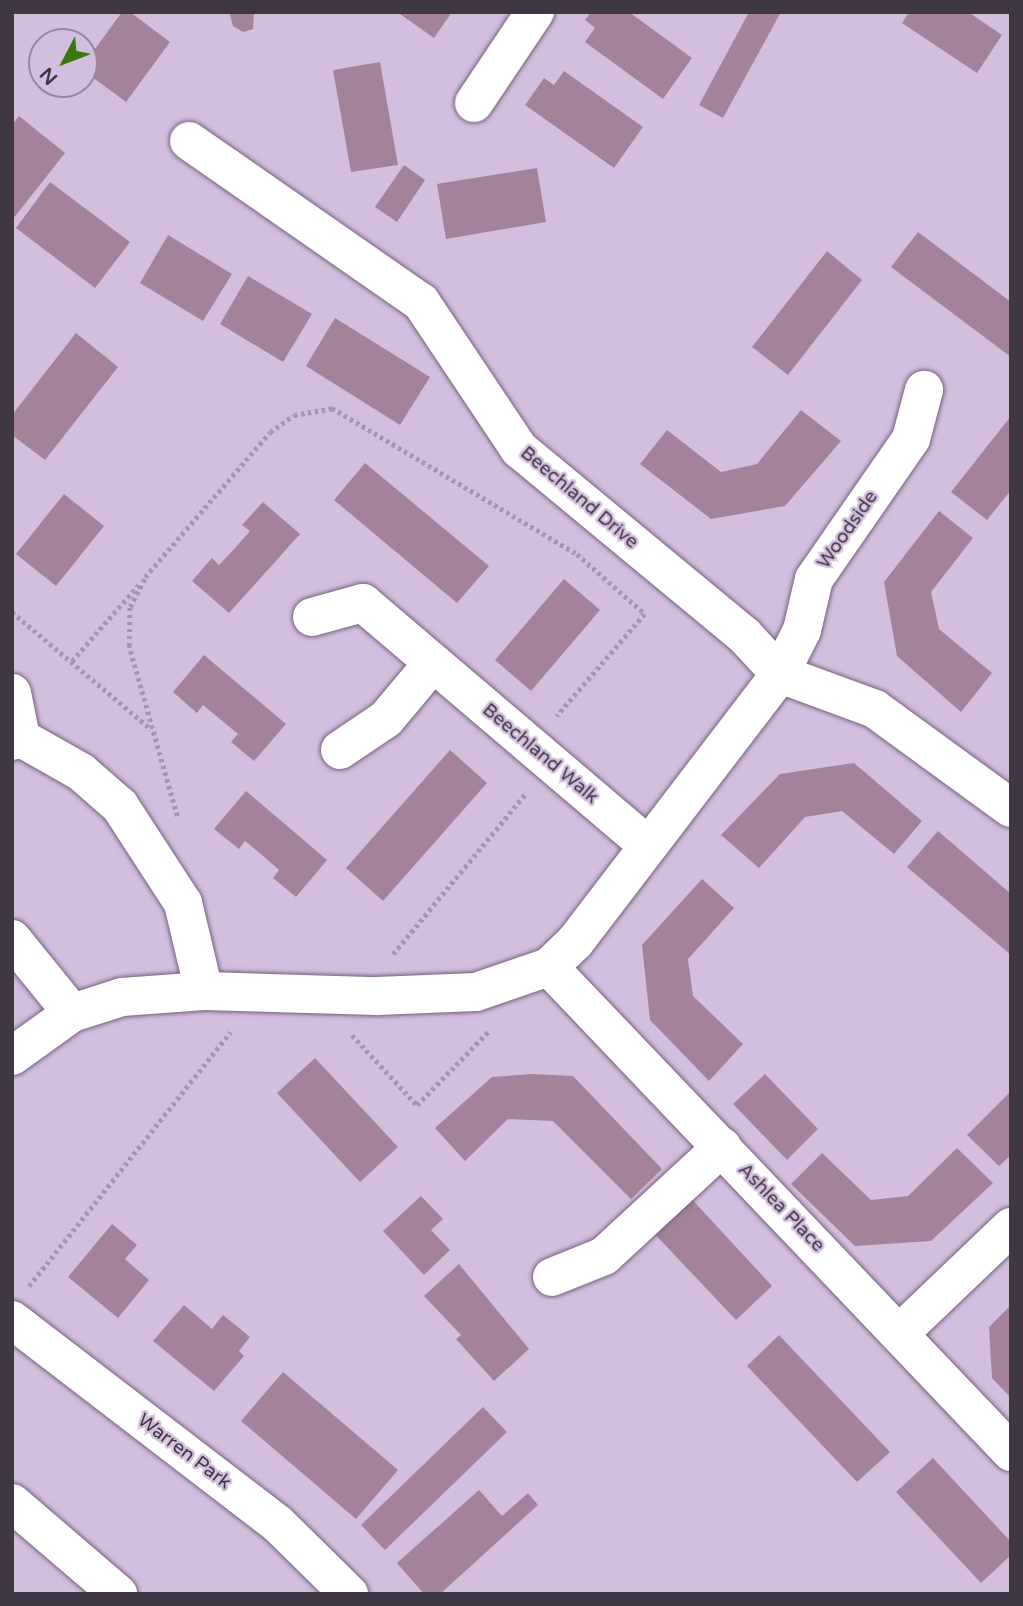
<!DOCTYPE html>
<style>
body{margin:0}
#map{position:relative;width:1023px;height:1606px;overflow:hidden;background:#d4bede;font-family:"Varela Round",sans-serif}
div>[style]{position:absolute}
.building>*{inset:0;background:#a3839b}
.path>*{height:4.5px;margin-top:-2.25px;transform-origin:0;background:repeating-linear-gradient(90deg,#a795af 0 3.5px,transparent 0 7px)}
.roads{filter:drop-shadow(0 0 2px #75617e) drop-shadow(0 0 2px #75617e)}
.minor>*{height:38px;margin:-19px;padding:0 19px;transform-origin:19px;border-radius:19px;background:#fff}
span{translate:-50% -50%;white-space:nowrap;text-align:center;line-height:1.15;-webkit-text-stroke:5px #d4bede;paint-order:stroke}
.street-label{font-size:19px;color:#403744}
.frame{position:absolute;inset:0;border:14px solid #403744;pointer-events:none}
.north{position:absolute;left:28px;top:28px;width:70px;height:70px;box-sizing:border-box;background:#d4bede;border:2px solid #9988a0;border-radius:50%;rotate:228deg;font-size:19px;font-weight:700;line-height:28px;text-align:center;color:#403744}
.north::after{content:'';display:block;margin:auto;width:24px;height:32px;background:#3b770f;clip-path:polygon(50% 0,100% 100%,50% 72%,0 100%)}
</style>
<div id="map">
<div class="building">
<i style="clip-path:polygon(122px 12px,130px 12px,170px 42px,126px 102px,84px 71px,84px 64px)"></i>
<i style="clip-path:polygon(229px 12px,254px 12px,253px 29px,243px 32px,233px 26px)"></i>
<i style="clip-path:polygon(397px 12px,452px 12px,434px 38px)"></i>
<i style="clip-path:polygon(591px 12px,629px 12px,692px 58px,663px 99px,585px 42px,595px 28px,585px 20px)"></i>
<i style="clip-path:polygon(749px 12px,781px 12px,723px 118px,699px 105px)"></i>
<i style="clip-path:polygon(909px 12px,968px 12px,1002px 35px,977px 73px,902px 23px)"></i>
<i style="clip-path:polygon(380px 62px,398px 165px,351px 172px,333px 70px)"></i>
<i style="clip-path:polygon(564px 71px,643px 127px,614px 168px,525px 105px,544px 78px,554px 85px)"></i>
<i style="clip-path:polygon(19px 116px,65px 153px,12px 220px,12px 125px)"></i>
<i style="clip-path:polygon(404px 165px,425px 180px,397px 222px,375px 207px)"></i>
<i style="clip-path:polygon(537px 168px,546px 222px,446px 239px,437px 184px)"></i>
<i style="clip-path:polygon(50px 182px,130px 242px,95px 288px,16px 228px)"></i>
<i style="clip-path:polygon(918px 232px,1011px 302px,1011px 357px,891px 267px)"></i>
<i style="clip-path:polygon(168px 235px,232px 274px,203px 321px,140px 283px)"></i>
<i style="clip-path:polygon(827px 251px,862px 280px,788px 375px,752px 347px)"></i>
<i style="clip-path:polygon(248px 276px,312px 314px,283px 362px,220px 324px)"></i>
<i style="clip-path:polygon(335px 318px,430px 377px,400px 425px,306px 366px)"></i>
<i style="clip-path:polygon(76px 333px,118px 367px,45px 460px,12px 435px,12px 415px)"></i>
<i style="clip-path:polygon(801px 410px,841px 441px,785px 506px,711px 519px,640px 464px,667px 430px,721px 472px,757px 464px)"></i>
<i style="clip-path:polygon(1011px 416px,1011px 490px,987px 520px,951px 492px)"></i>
<i style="clip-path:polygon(365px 463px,489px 566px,457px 603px,334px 500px)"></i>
<i style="clip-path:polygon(64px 494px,104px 526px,56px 586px,16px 554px)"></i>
<i style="clip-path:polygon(263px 502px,300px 534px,229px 613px,192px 581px,212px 558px,219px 565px,235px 548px,250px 531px,242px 525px)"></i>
<i style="clip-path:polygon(939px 511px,973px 538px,931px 592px,939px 629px,992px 673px,961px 712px,897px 656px,884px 582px)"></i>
<i style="clip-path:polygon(564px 579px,600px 610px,531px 691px,495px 660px)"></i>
<i style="clip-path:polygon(204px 655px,286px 724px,254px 761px,231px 742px,238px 734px,203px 705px,197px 713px,173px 692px)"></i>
<i style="clip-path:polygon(450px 750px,487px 783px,383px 901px,346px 868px)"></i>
<i style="clip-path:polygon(854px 763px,922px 821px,894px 854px,842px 811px,805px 817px,759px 868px,721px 835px,780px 774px)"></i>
<i style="clip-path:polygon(246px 791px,327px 860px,296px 897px,273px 878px,279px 870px,262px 855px,245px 841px,239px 849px,214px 829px)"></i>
<i style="clip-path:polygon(938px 831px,1011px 894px,1011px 955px,907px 867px)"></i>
<i style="clip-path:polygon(702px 879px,734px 908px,688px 959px,693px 996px,743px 1044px,709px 1081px,650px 1020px,642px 945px)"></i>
<i style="clip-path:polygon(315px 1058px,398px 1147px,360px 1182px,277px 1093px)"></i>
<i style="clip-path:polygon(532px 1074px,573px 1076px,662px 1169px,631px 1199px,553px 1121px,508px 1119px,465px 1161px,435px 1128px,492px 1077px)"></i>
<i style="clip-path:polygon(765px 1074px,818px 1129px,787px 1160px,733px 1104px)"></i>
<i style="clip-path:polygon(1011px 1091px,1011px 1155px,999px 1166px,967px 1135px)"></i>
<i style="clip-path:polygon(957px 1148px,993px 1183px,931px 1241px,855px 1246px,791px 1184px,822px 1153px,871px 1200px,908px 1196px)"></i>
<i style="clip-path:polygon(688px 1195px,772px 1286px,736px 1320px,651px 1230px)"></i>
<i style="clip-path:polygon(421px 1196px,443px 1219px,431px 1230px,450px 1250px,424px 1275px,383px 1231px)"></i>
<i style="clip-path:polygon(112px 1224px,137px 1245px,125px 1259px,149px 1280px,118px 1318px,68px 1277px)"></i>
<i style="clip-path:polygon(459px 1264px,529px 1349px,494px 1381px,456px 1339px,461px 1335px,424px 1296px)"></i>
<i style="clip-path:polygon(184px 1305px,212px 1329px,223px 1315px,250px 1337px,239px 1351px,244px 1356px,214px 1391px,153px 1341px)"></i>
<i style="clip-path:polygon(1011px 1305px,1011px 1398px,992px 1378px,989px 1327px)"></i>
<i style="clip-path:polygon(779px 1335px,890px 1452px,857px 1482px,747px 1366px)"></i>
<i style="clip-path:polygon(283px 1372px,398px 1470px,356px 1519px,241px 1421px)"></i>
<i style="clip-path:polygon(483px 1407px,507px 1432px,385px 1550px,361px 1525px)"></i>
<i style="clip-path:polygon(933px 1458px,1011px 1542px,1011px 1555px,981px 1583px,896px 1492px)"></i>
<i style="clip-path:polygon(479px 1490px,502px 1516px,528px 1493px,538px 1505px,440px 1594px,424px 1594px,397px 1563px)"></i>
</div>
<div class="path">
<i style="left:12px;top:612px;width:182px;rotate:40.1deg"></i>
<i style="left:72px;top:661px;width:103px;rotate:-48.9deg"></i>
<i style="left:177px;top:816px;width:177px;rotate:-105.8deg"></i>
<i style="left:129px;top:646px;width:39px;rotate:-89deg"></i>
<i style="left:130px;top:607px;width:34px;rotate:-63deg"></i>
<i style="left:145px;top:577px;width:191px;rotate:-49.2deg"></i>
<i style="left:270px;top:432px;width:29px;rotate:-35deg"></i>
<i style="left:294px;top:415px;width:39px;rotate:-10deg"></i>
<i style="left:332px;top:408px;width:285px;rotate:30.8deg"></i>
<i style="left:577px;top:554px;width:91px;rotate:41.4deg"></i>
<i style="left:645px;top:614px;width:135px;rotate:130.8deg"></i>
<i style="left:393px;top:954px;width:209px;rotate:-50.4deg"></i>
<i style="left:352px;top:1035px;width:96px;rotate:47.1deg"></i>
<i style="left:417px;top:1105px;width:103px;rotate:-45.8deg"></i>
<i style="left:29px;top:1286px;width:324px;rotate:-51.6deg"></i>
</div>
<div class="roads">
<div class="minor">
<i style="left:474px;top:103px;width:110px;rotate:-56.2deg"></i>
<i style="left:189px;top:141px;width:282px;rotate:34.8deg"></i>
<i style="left:421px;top:302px;width:177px;rotate:56.3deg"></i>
<i style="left:519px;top:449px;width:292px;rotate:39.6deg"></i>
<i style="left:744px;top:635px;width:53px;rotate:47.3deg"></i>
<i style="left:780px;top:674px;width:101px;rotate:20.2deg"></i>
<i style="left:875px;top:709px;width:168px;rotate:36.1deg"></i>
<i style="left:312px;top:617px;width:53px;rotate:-15.4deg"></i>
<i style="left:363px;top:603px;width:373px;rotate:40.4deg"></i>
<i style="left:12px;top:693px;width:46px;rotate:78.7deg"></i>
<i style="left:12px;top:741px;width:9px;rotate:-18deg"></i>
<i style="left:21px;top:738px;width:69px;rotate:29.5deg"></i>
<i style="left:81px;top:772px;width:52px;rotate:41.1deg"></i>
<i style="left:120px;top:806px;width:116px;rotate:57deg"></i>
<i style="left:183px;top:903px;width:90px;rotate:76.6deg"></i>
<i style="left:340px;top:750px;width:55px;rotate:-34deg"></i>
<i style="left:386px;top:719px;width:73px;rotate:-50deg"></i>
<i style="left:12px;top:939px;width:95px;rotate:51deg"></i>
<i style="left:549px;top:967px;width:670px;rotate:46.39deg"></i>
<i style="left:12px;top:1056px;width:74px;rotate:-35.6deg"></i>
<i style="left:72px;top:1013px;width:52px;rotate:-17.7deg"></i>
<i style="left:122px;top:997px;width:82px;rotate:-4.2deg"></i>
<i style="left:204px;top:991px;width:173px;rotate:1.7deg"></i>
<i style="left:377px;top:996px;width:99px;rotate:-2.3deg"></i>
<i style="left:476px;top:992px;width:77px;rotate:-18.9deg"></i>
<i style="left:549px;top:967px;width:36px;rotate:-44deg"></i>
<i style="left:575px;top:942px;width:337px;rotate:-52.6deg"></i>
<i style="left:780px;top:674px;width:49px;rotate:-63.4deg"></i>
<i style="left:802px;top:630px;width:52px;rotate:-76.8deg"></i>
<i style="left:814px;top:579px;width:170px;rotate:-55.3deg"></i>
<i style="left:911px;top:439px;width:51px;rotate:-75.1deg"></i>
<i style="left:552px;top:1277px;width:56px;rotate:-22deg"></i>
<i style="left:604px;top:1256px;width:161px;rotate:-42.7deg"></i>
<i style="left:12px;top:1320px;width:335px;rotate:37.5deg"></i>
<i style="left:278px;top:1524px;width:100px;rotate:44.6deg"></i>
<i style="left:901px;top:1332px;width:152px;rotate:-43.7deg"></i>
<i style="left:12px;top:1503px;width:140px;rotate:40.6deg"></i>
</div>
</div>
<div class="street-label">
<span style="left:579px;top:498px;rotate:40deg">Beechland Drive</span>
<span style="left:848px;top:530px;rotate:-55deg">Woodside</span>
<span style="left:540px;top:754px;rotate:40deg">Beechland Walk</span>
<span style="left:781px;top:1208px;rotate:46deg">Ashlea Place</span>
<span style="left:184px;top:1452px;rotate:37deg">Warren Park</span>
</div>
<div class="frame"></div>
<div class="north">N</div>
</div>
